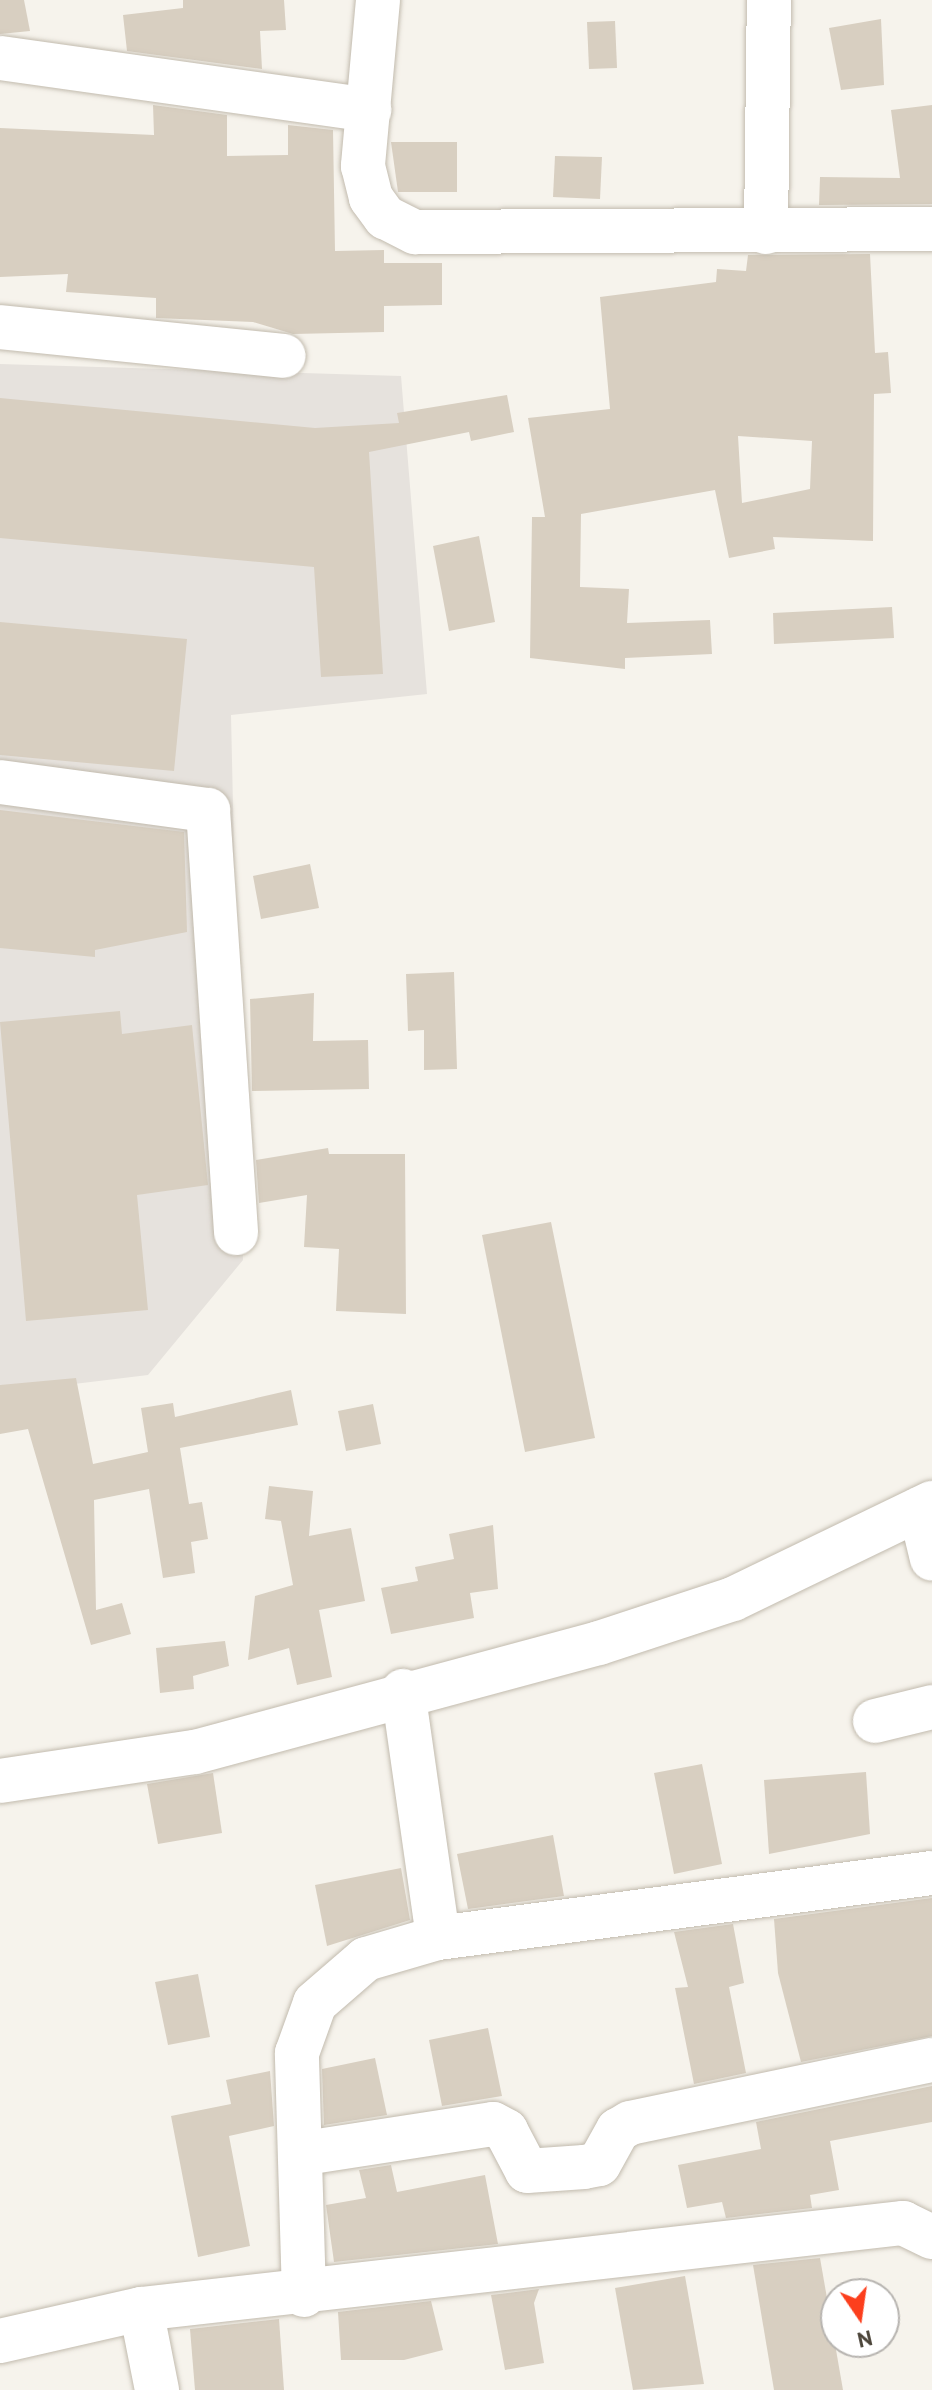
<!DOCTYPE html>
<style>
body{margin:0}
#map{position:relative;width:932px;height:2390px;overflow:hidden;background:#f6f3ec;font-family:"PT Sans",sans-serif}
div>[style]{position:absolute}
.industrial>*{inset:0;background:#e6e2dd}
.building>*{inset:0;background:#d8cfc1}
.roads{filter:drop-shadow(0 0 2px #c2bbae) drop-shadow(0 0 2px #c2bbae)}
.minor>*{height:44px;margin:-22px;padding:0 22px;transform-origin:22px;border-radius:22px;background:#fff}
span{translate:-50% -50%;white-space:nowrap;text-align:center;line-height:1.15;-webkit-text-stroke:8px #fff;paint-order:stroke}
.north{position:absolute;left:820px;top:2278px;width:80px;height:80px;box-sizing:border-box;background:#fff;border:2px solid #b7b4b0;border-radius:50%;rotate:167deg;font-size:22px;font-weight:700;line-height:32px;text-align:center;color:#4b4439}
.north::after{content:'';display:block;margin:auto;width:28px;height:36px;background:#fc3f1d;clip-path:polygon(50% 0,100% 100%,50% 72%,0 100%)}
</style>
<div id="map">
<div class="industrial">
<i style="clip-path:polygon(0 364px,401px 376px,427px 694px,231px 715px,243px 1260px,148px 1375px,0 1393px)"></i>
</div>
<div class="building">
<i style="clip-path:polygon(0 0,24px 0,30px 31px,0 34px)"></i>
<i style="clip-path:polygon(183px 0,284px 0,286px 30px,260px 31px,262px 69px,127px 51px,123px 15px,183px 8px)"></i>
<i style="clip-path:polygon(881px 19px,884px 85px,841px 90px,829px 28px)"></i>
<i style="clip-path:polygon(615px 21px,617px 68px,589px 69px,587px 22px)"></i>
<i style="clip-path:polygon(153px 105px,227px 115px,227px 156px,288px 155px,288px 125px,333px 130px,335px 251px,384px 250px,384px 263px,442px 263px,442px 305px,384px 306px,384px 332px,293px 334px,253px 322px,156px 318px,156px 298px,66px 292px,68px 274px,0 277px,0 128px,154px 135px)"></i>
<i style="clip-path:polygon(932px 105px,932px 204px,819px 205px,820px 177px,900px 178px,891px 110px)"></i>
<i style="clip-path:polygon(391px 142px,457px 142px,457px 192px,398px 192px)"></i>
<i style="clip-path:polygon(555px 156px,602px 157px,600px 199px,553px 197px)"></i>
<i style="clip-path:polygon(evenodd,870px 254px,875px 353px,888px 352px,891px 393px,874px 394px,873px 541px,773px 537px,775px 549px,729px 558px,715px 490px,581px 514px,580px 587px,629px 589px,627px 623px,710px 620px,712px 654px,625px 658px,625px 669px,530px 658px,532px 517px,545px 517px,528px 418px,610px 409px,600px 297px,716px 282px,717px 269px,746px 271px,748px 255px,870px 254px,738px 436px,812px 441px,810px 489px,742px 503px,738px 436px)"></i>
<i style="clip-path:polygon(507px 395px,514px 432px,471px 441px,469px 432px,369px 452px,383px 674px,321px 677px,314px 567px,0 538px,0 398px,315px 428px,399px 423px,397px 413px)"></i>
<i style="clip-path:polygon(479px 536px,495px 622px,449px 631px,433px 546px)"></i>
<i style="clip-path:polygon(892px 607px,894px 638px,774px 644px,773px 613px)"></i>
<i style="clip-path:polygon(0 622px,187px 639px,174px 771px,0 755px)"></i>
<i style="clip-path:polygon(0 810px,184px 832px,187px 932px,95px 950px,95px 957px,0 948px)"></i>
<i style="clip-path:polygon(310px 864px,319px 908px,261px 919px,253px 876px)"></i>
<i style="clip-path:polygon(454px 972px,457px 1069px,424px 1070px,424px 1030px,408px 1031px,406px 974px)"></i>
<i style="clip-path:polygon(314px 993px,313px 1041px,368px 1040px,369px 1089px,252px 1091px,250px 999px)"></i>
<i style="clip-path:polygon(120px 1011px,122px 1034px,192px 1025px,208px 1185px,137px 1195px,148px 1310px,26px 1321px,0 1022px)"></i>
<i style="clip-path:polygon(328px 1148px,329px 1154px,405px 1154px,406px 1314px,336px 1311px,339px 1249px,304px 1247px,307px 1195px,259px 1203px,256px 1160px)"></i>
<i style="clip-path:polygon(551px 1222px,595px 1438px,525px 1452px,482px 1235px)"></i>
<i style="clip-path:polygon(76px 1378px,93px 1464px,148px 1452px,141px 1408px,173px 1403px,175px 1417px,291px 1390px,298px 1425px,180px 1448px,189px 1504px,202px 1502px,208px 1539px,191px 1542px,195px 1573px,163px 1578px,149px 1489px,94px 1500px,96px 1610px,122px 1603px,131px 1634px,91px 1645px,28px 1429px,0 1434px,0 1385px)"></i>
<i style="clip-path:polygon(373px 1404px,381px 1444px,346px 1451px,338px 1411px)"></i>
<i style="clip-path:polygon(269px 1486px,313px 1491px,309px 1536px,351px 1528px,365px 1601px,319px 1610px,332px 1677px,297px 1685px,289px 1648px,248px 1660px,255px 1596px,293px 1585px,281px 1521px,265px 1519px)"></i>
<i style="clip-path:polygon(493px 1525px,498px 1589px,470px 1593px,474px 1618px,391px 1634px,381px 1588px,418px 1581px,415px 1567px,454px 1559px,449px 1534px)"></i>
<i style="clip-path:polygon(225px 1641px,229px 1666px,193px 1676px,194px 1689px,160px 1693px,156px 1648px)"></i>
<i style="clip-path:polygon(702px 1764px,722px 1864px,674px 1874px,654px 1773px)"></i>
<i style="clip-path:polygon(866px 1772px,870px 1834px,769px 1854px,764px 1780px)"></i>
<i style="clip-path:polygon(213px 1773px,222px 1833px,158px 1844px,147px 1784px)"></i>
<i style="clip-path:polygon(553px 1835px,564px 1896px,468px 1909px,457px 1854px)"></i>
<i style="clip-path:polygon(401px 1868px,410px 1920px,327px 1946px,315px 1885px)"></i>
<i style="clip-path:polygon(932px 1898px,932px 2036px,801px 2062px,778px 1973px,774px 1919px)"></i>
<i style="clip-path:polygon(733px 1924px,744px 1983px,729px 1987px,746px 2073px,694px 2084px,675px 1988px,688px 1987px,674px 1932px)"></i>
<i style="clip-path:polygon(198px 1974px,210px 2037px,168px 2045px,155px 1982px)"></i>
<i style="clip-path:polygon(488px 2028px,502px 2096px,442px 2106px,429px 2040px)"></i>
<i style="clip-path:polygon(375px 2058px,387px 2115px,324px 2125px,322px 2069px)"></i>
<i style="clip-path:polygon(270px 2071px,274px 2126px,229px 2136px,250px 2246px,198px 2257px,171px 2116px,231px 2104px,226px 2080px)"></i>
<i style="clip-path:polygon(932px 2086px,932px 2122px,830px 2141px,839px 2190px,810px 2195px,812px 2208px,726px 2218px,722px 2202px,687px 2208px,678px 2165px,761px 2149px,756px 2122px)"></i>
<i style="clip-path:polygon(391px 2165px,397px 2192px,485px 2175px,498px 2244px,334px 2262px,326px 2205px,366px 2198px,359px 2170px)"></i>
<i style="clip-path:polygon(820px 2258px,843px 2390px,774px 2390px,753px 2265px)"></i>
<i style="clip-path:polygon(685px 2276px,704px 2384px,633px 2390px,615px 2288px)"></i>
<i style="clip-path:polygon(539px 2289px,534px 2303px,544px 2363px,505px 2370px,491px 2295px)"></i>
<i style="clip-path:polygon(431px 2301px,443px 2350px,404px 2360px,341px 2360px,338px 2312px)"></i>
<i style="clip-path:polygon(279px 2319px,284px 2390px,195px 2390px,190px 2329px)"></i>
</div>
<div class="roads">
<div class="minor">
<i style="left:378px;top:0;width:167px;rotate:95.2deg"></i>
<i style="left:363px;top:166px;width:33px;rotate:76deg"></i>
<i style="left:371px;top:198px;width:24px;rotate:54deg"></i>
<i style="left:385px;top:217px;width:34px;rotate:27deg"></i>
<i style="left:415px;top:232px;width:517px;rotate:-0.33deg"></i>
<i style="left:0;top:58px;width:373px;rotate:8deg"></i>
<i style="left:766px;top:232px;width:232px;rotate:-89.3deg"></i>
<i style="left:0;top:327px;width:285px;rotate:5.8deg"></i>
<i style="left:0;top:782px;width:210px;rotate:7.7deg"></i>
<i style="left:208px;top:810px;width:424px;rotate:86.2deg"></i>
<i style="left:920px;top:1509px;width:51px;rotate:76.5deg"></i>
<i style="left:403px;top:1691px;width:249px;rotate:81.9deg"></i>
<i style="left:875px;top:1721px;width:59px;rotate:-13.8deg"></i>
<i style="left:0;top:1781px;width:197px;rotate:-8.5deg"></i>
<i style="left:195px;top:1752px;width:418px;rotate:-15.1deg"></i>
<i style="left:599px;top:1643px;width:141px;rotate:-18.2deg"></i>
<i style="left:733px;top:1599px;width:221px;rotate:-25.8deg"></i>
<i style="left:305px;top:2153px;width:190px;rotate:-8.8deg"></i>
<i style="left:493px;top:2124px;width:15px;rotate:28deg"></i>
<i style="left:506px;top:2131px;width:45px;rotate:62.3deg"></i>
<i style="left:527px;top:2171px;width:57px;rotate:-4deg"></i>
<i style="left:584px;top:2167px;width:15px;rotate:-11deg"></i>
<i style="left:599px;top:2164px;width:39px;rotate:-61deg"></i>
<i style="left:618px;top:2130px;width:14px;rotate:-30deg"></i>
<i style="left:630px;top:2123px;width:309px;rotate:-11.8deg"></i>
<i style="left:304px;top:2295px;width:242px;rotate:-91.7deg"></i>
<i style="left:297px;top:2053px;width:53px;rotate:-70.2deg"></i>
<i style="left:315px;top:2003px;width:67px;rotate:-40.8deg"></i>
<i style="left:366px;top:1959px;width:75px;rotate:-16.3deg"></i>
<i style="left:438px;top:1938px;width:498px;rotate:-7.5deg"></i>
<i style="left:141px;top:2309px;width:83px;rotate:78.8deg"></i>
<i style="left:0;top:2341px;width:145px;rotate:-12.8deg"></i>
<i style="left:141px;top:2309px;width:767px;rotate:-6.44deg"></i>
<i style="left:903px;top:2223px;width:32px;rotate:26deg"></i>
</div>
</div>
<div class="north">N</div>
</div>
